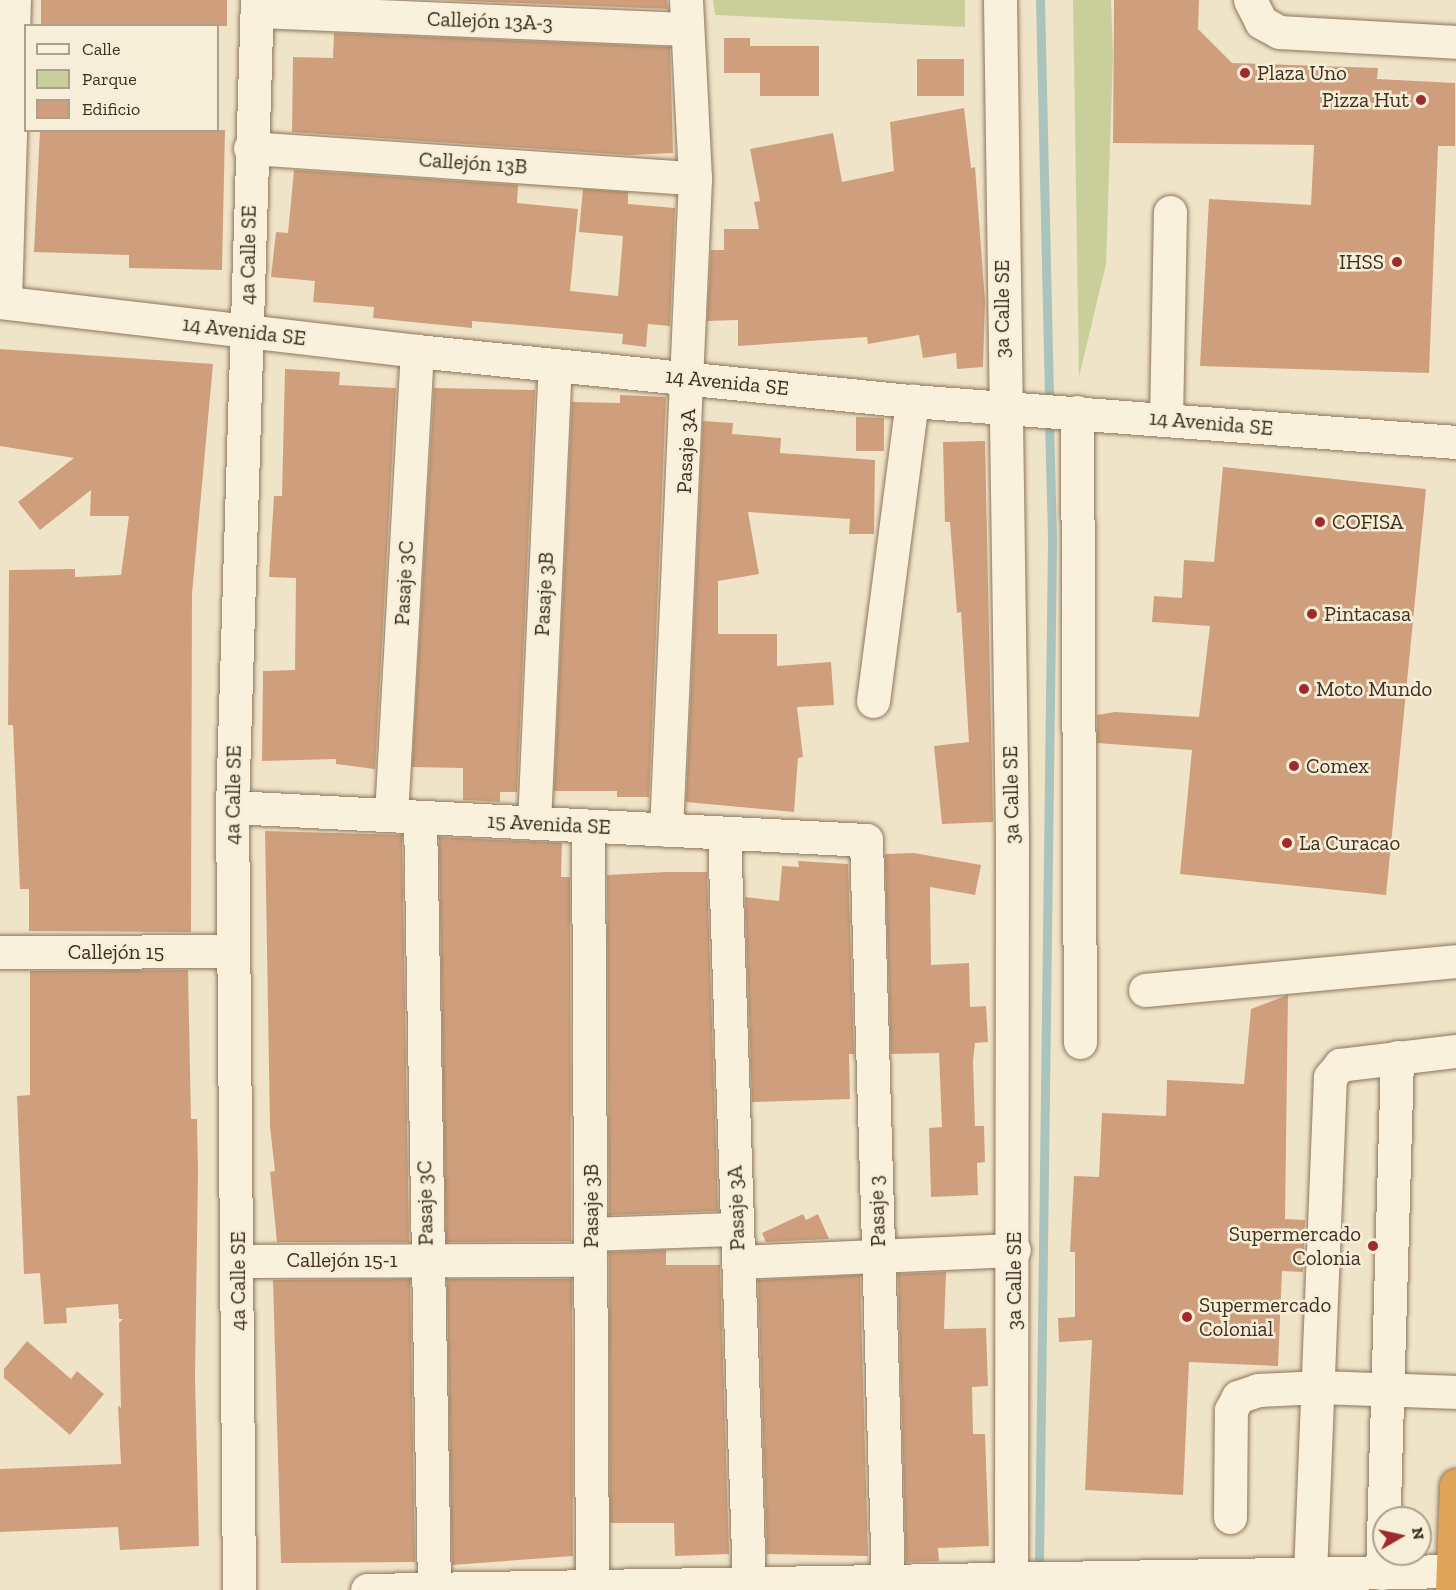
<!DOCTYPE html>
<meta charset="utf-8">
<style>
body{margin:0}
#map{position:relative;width:1456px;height:1590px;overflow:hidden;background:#f0e4c8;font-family:"Zilla Slab",serif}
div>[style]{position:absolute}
.green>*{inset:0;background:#c9cf9b}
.stream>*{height:9px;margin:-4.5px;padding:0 4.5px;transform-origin:4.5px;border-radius:4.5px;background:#a9c4bc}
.building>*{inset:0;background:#cf9f7d}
.roads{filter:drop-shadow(0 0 2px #8d765c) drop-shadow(0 0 2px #8d765c)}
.minor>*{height:33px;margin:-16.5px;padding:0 16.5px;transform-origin:16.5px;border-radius:16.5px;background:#faf1dc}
.highway>*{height:33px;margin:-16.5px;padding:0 16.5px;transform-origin:16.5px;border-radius:16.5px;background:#e0a458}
.dots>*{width:16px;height:16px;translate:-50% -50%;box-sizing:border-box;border:3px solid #f7eed8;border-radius:50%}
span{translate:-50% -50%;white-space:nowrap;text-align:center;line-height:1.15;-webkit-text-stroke:5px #f7eed8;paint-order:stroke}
.street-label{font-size:21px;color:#3d2e20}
.poi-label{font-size:21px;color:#3d2e20}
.left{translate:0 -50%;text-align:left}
.right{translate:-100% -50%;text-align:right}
.legend{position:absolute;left:24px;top:24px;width:195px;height:108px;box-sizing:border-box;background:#f7eed8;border:2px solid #ada18e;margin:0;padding:8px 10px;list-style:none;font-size:18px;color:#3d2e20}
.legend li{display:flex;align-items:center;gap:12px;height:30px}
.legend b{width:30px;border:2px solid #ada18e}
.north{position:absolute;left:1372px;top:1506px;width:60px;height:60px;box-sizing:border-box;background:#f7eed8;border:2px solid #ada18e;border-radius:50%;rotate:81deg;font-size:16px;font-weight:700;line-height:24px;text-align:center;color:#3d2e20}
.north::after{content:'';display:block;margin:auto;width:21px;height:27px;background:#9e2a2b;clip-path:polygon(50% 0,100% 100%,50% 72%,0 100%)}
</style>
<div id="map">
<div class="green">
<i style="clip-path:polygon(713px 0,965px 0,965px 27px,715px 15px)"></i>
<i style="clip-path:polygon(1073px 0,1111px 0,1113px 56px,1106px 264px,1079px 377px)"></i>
</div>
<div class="stream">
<i style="left:1040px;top:0;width:401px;rotate:88.7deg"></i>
<i style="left:1039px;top:1563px;width:1026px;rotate:-89.27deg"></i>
<i style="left:1052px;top:537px;width:117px;rotate:-91.5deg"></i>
</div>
<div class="building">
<i style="clip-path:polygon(41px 0,227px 0,227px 26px,41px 26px)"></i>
<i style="clip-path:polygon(443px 0,667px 0,668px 9px)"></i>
<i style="clip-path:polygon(1114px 0,1199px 0,1198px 29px,1232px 63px,1378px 68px,1377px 79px,1455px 83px,1455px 146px,1438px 146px,1429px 373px,1200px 366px,1209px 199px,1311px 205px,1314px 145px,1113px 143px)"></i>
<i style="clip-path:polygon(334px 33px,670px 47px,673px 153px,628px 155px,292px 132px,293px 57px,333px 58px)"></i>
<i style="clip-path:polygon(724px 38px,750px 38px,750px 46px,819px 46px,819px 96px,760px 96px,760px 73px,724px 73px)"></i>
<i style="clip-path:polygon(917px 59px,964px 59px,964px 96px,917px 96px)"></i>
<i style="clip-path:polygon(964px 108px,971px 168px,975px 167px,985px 301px,983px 367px,957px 369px,956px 353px,923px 358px,919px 335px,868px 344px,867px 337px,738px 346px,738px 320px,707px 321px,711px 250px,724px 250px,724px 229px,759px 229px,754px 202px,760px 201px,750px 149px,833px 133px,842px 182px,894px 171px,890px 122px)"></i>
<i style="clip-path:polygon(40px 130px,225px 130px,222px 270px,129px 268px,129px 255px,34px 252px)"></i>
<i style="clip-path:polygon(294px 170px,518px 185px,517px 203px,578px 209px,570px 291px,618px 296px,623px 236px,579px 232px,583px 189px,628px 192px,628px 204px,675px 208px,670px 326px,648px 324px,646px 347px,622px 344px,623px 334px,472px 321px,472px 328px,432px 324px,373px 318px,374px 307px,313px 302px,315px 281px,271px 277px,276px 232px,288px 233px)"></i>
<i style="clip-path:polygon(0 349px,213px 364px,192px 594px,191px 932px,29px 931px,29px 889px,20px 889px,13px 725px,8px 725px,9px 570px,75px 569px,75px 577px,121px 575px,129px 516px,90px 516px,91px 490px,40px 530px,18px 502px,74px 458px,0 446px)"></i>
<i style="clip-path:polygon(285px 369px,340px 372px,339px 385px,396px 388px,375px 769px,336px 764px,336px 759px,262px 761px,263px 671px,295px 670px,296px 578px,269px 577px,274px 496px,282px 496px)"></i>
<i style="clip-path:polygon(434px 388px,535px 390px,517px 792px,500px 792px,500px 802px,463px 800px,463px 768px,412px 767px)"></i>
<i style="clip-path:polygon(620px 395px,666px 397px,649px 797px,617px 797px,617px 791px,554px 791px,572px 402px,620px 403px)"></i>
<i style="clip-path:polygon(856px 417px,884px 418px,884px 451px,856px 451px)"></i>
<i style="clip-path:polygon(703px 421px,733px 423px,732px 434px,781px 438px,780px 453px,875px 460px,874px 534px,849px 534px,850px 519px,748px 512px,759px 574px,718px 581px,718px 634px,777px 634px,777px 666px,831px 662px,834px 705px,797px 707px,803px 757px,798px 758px,794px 812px,686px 802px)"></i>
<i style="clip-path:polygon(985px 441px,993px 822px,942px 824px,934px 746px,969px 742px,961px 612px,957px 613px,950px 522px,945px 522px,943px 442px)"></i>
<i style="clip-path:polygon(1223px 467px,1426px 489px,1386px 895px,1180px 874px,1192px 750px,1097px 743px,1097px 715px,1115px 712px,1199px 717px,1210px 626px,1152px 622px,1154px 596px,1182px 598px,1184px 560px,1214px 562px)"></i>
<i style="clip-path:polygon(265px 831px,402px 835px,409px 1242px,277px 1242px,270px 1172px,275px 1171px,270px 1127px)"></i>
<i style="clip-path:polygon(439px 837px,562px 843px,561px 877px,570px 877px,571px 1241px,446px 1242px)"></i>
<i style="clip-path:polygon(914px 853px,981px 865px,975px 895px,930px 887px,931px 965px,969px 963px,970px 1007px,986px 1006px,988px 1042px,975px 1043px,973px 1061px,975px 1126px,984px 1126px,985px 1162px,977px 1163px,978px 1195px,931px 1197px,929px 1128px,942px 1127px,939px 1053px,891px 1054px,885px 854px)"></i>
<i style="clip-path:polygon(798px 861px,848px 864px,854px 1054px,849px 1054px,850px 1099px,752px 1102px,745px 897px,779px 901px,782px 866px,799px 867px)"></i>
<i style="clip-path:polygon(666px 872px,707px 872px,718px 1211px,609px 1215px,607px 875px)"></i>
<i style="clip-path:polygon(188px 970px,191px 1119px,197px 1119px,198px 1172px,195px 1377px,199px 1546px,120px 1550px,118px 1527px,0 1532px,0 1469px,121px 1464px,118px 1405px,121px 1408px,119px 1323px,123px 1319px,119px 1319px,118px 1304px,66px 1308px,67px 1323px,44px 1324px,40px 1273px,24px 1274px,17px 1096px,30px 1095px,30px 971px)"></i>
<i style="clip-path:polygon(1288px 995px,1285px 1219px,1305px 1220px,1303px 1272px,1282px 1271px,1278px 1366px,1189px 1362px,1183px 1495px,1085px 1490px,1092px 1340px,1059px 1342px,1058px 1318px,1075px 1317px,1075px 1252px,1070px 1252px,1074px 1176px,1099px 1177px,1102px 1113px,1166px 1116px,1167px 1080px,1244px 1084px,1251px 1009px)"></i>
<i style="clip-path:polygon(803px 1214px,806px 1220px,818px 1214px,829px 1239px,766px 1242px,762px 1233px)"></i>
<i style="clip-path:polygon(666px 1250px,666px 1265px,720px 1265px,729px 1554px,675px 1556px,674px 1523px,610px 1523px,609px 1252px)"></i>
<i style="clip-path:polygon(946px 1272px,944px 1329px,986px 1328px,988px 1386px,972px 1387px,973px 1434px,985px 1434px,989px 1546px,938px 1548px,939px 1561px,906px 1562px,898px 1274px)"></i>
<i style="clip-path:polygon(860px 1275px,868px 1556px,767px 1554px,758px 1280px)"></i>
<i style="clip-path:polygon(410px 1279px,415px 1562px,281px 1563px,273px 1280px)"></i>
<i style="clip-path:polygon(447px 1279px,572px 1279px,573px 1556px,452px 1565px)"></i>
<i style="clip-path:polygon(27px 1341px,71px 1379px,77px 1371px,104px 1394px,70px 1435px,4px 1378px,4px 1369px)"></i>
</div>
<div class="roads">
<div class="minor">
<i style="left:1000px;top:0;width:838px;rotate:89.18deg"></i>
<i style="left:1012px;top:838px;width:752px;rotate:90.08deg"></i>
<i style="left:1250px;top:0;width:25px;rotate:63deg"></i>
<i style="left:1261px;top:22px;width:21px;rotate:29deg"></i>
<i style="left:1279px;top:32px;width:177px;rotate:3.2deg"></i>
<i style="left:257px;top:11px;width:430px;rotate:2.4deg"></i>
<i style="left:250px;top:148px;width:446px;rotate:3.9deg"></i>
<i style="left:0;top:302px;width:420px;rotate:6.7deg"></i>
<i style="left:417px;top:351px;width:498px;rotate:5.8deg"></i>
<i style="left:912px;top:401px;width:546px;rotate:4.31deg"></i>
<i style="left:5px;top:302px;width:302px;rotate:-88.3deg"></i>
<i style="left:1077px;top:412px;width:630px;rotate:89.73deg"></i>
<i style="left:1166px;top:420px;width:208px;rotate:-88.9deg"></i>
<i style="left:873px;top:701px;width:303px;rotate:-82.6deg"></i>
<i style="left:232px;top:807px;width:635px;rotate:2.98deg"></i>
<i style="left:866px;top:840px;width:741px;rotate:88.3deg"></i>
<i style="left:391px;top:815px;width:465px;rotate:-86.8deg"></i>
<i style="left:420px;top:817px;width:772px;rotate:88.96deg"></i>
<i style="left:534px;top:823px;width:457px;rotate:-87.4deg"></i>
<i style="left:588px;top:826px;width:760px;rotate:89.7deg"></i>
<i style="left:666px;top:830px;width:653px;rotate:-87.45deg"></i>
<i style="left:695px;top:178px;width:178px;rotate:-92.9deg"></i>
<i style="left:724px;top:833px;width:751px;rotate:88.09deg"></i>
<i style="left:0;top:952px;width:233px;rotate:-0.2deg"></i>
<i style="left:1145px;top:990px;width:312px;rotate:-5.3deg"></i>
<i style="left:591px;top:1234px;width:146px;rotate:-2deg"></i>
<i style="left:239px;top:1261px;width:351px;rotate:-0.2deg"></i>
<i style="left:738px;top:1262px;width:276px;rotate:-2.5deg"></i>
<i style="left:1230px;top:1517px;width:107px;rotate:-89.5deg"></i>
<i style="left:1231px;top:1410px;width:15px;rotate:-62deg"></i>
<i style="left:1238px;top:1397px;width:21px;rotate:-19deg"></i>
<i style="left:1258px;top:1390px;width:63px;rotate:-2.7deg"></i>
<i style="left:1321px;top:1387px;width:135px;rotate:2.1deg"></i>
<i style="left:1382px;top:1573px;width:516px;rotate:-88.33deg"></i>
<i style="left:1310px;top:1574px;width:497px;rotate:-87.7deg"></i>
<i style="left:1330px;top:1077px;width:16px;rotate:-50deg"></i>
<i style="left:1340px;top:1065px;width:117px;rotate:-6.9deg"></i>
<i style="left:239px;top:1590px;width:783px;rotate:-90.51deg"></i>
<i style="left:232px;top:807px;width:807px;rotate:-88.23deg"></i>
<i style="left:367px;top:1590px;width:1086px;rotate:-1deg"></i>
</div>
<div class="highway">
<i style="left:1452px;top:1590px;width:105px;rotate:-87.8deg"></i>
</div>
</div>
<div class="dots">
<i style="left:1245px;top:73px;background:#9e2a2b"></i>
<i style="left:1421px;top:100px;background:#9e2a2b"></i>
<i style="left:1397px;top:262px;background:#9e2a2b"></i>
<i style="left:1320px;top:522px;background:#9e2a2b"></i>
<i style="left:1312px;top:614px;background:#9e2a2b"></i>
<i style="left:1304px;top:689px;background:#9e2a2b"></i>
<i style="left:1294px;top:766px;background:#9e2a2b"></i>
<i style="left:1287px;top:843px;background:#9e2a2b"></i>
<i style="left:1373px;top:1246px;background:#9e2a2b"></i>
<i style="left:1187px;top:1317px;background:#9e2a2b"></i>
</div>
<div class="street-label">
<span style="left:490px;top:21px;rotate:2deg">Callejón 13A-3</span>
<span style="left:473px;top:163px;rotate:4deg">Callejón 13B</span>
<span style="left:248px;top:255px;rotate:-89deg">4a Calle SE</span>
<span style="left:1002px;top:309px;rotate:-90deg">3a Calle SE</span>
<span style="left:244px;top:331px;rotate:7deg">14 Avenida SE</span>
<span style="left:727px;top:382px;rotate:6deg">14 Avenida SE</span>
<span style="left:1211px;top:423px;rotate:5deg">14 Avenida SE</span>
<span style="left:686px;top:451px;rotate:-87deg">Pasaje 3A</span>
<span style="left:404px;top:583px;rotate:-87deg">Pasaje 3C</span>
<span style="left:544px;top:594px;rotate:-87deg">Pasaje 3B</span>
<span style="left:233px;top:795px;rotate:-89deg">4a Calle SE</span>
<span style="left:1011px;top:795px;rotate:-91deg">3a Calle SE</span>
<span style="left:549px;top:824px;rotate:3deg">15 Avenida SE</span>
<span style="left:116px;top:952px">Callejón 15</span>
<span style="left:425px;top:1203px;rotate:-91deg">Pasaje 3C</span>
<span style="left:591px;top:1206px;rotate:-90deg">Pasaje 3B</span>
<span style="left:736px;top:1208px;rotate:-92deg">Pasaje 3A</span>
<span style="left:877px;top:1211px;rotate:-92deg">Pasaje 3</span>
<span style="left:342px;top:1260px">Callejón 15-1</span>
<span style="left:238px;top:1281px;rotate:-90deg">4a Calle SE</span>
<span style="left:1014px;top:1281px;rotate:-90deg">3a Calle SE</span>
</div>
<div class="poi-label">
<span class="left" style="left:1257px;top:73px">Plaza Uno</span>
<span class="right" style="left:1409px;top:100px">Pizza Hut</span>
<span class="right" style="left:1384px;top:262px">IHSS</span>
<span class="left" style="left:1332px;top:522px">COFISA</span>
<span class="left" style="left:1324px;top:614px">Pintacasa</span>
<span class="left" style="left:1316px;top:689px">Moto Mundo</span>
<span class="left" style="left:1306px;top:766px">Comex</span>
<span class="left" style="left:1299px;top:843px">La Curacao</span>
<span class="right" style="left:1361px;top:1246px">Supermercado<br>Colonia</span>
<span class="left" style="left:1199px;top:1317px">Supermercado<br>Colonial</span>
</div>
<ul class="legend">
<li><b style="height:8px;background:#faf1dc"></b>Calle</li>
<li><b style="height:16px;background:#c9cf9b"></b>Parque</li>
<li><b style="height:16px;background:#cf9f7d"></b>Edificio</li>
</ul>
<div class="north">N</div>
</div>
